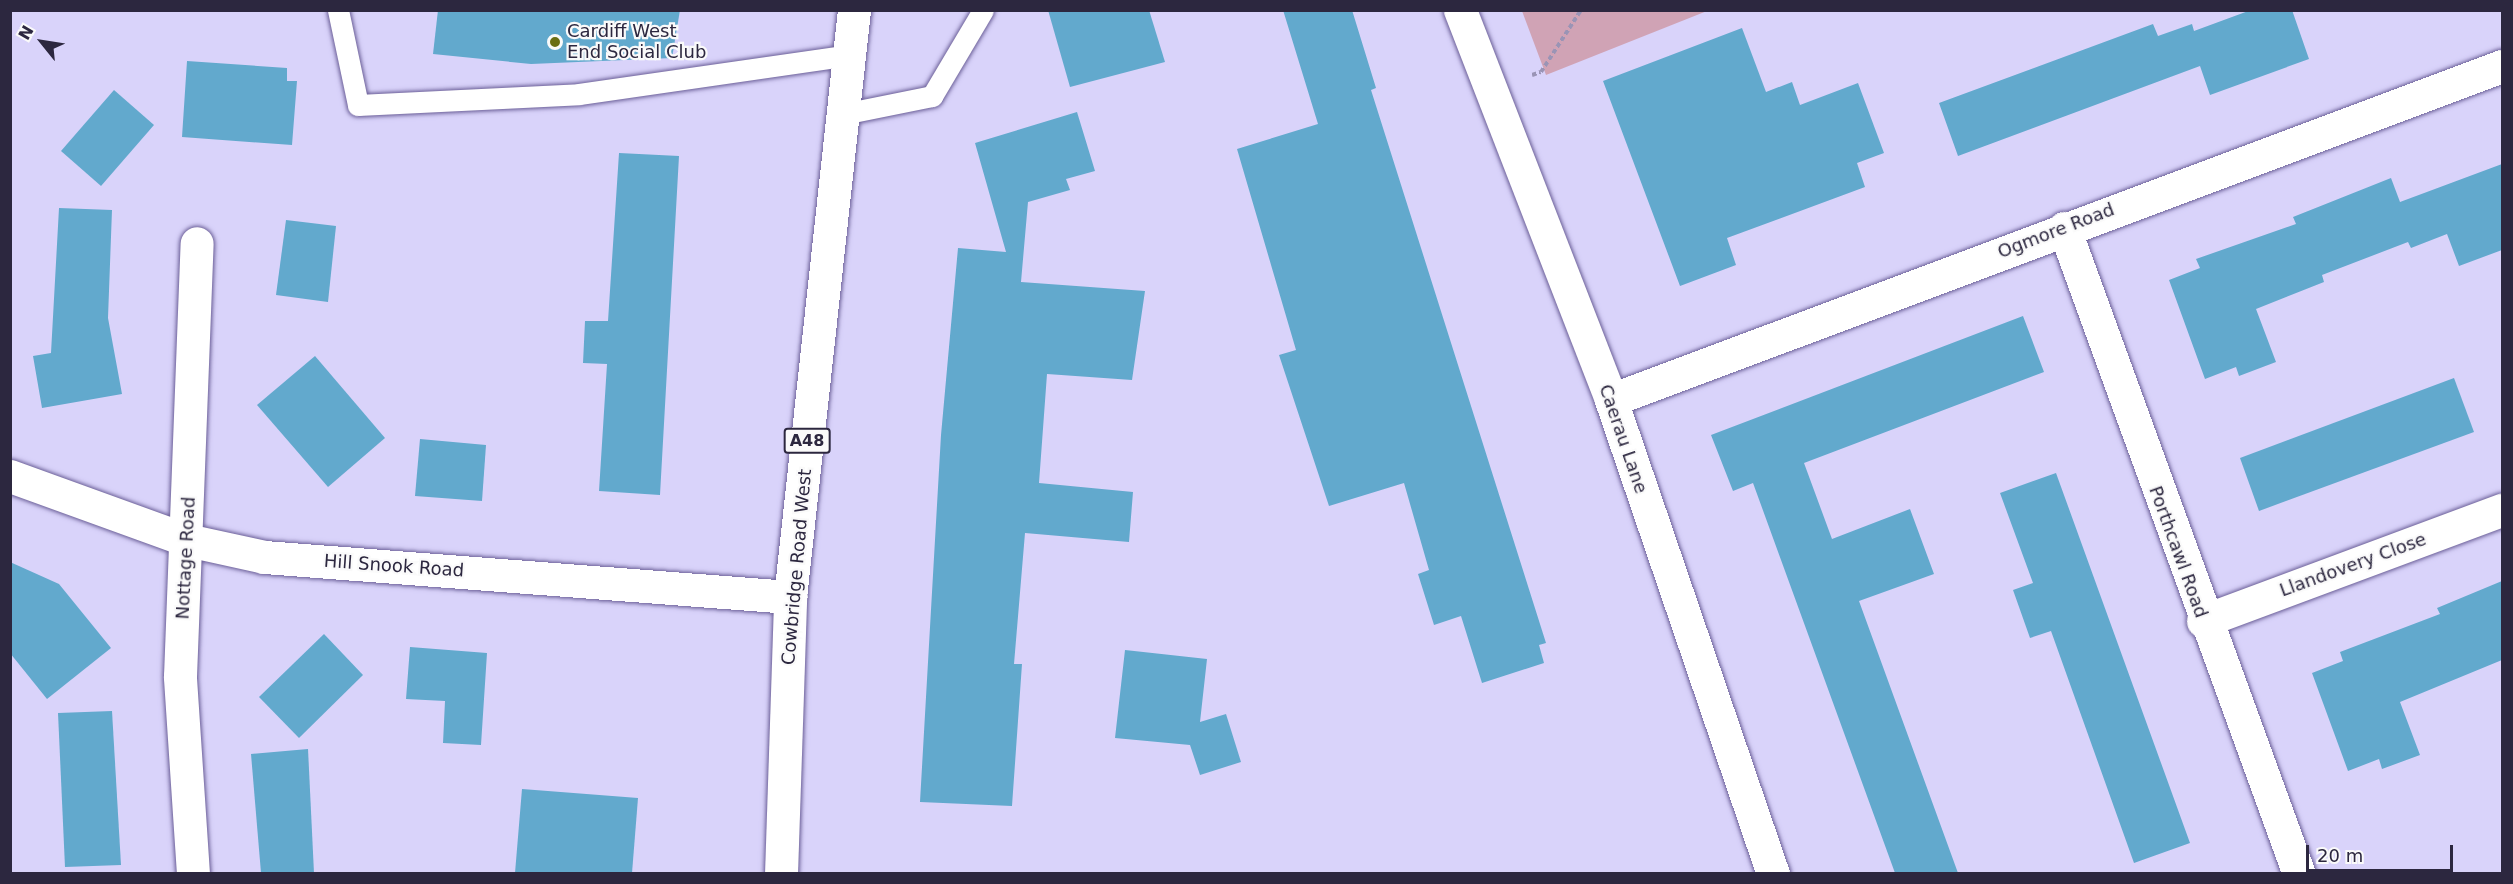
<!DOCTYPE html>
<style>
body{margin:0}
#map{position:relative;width:2513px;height:884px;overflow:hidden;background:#d9d3fa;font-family:"DejaVu Sans",sans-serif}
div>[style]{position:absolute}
.green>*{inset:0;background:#d0a3b5}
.building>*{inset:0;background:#62a9cd}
.path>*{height:4px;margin-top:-2px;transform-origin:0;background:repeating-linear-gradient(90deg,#9a94b5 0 4.5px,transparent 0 7.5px)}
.roads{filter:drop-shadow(0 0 2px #6b5f98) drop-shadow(0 0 2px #6b5f98)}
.lane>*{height:21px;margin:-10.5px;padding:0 10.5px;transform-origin:10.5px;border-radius:10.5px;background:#fff}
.street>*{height:33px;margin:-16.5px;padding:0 16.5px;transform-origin:16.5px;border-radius:16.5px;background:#fff}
.highway>*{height:33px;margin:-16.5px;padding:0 16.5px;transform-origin:16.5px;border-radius:16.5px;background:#fff}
.dots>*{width:16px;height:16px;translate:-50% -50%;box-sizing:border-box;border:3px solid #fafafa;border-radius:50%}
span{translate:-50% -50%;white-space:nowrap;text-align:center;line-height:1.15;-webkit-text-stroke:4.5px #fafafa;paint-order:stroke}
.shield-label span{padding:2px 4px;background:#fafafa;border:2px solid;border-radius:4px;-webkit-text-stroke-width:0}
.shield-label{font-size:16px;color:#2c273f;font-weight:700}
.poi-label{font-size:18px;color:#2c273f}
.left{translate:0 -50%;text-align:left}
.street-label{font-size:18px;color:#2c273f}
.frame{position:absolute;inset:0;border:12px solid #2c273f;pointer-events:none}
.north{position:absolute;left:12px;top:12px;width:60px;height:60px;-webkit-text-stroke:4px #fafafa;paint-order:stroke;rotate:300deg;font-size:16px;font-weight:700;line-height:24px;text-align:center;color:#2c273f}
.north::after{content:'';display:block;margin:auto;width:21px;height:27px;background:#2c273f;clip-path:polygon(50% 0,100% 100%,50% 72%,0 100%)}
.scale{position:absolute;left:2306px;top:845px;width:147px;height:27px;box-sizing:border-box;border:3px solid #2c273f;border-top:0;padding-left:8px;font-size:18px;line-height:21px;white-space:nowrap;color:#2c273f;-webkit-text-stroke:4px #fafafa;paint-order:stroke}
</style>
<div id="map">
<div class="green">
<i style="clip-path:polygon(1522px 11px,1522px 10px,1707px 11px,1546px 75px)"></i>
</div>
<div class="building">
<i style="clip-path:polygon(438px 10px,680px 10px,672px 58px,531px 64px,433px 54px)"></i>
<i style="clip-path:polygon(1048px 10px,1149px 10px,1165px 62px,1070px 87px)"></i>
<i style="clip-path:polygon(1283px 10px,1352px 10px,1376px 88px,1371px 90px,1546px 643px,1539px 645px,1544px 663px,1482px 683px,1461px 616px,1434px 625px,1418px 574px,1429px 570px,1404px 483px,1329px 506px,1279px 355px,1296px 350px,1237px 149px,1318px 124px)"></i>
<i style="clip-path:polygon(2251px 10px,2292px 10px,2309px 59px,2210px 95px,2200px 66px,1958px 156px,1939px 103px,2153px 24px,2158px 36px,2192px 24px,2194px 31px)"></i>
<i style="clip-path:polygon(1742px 28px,1766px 92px,1792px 82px,1800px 105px,1858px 83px,1884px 153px,1857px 163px,1865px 187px,1727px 238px,1736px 265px,1680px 286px,1603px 81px)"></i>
<i style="clip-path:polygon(187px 61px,287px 68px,287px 81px,297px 81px,292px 145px,182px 137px)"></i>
<i style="clip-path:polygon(114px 90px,154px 125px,101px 186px,61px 151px)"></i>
<i style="clip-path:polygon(1077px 112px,1095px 171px,1066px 179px,1070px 190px,1028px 202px,1021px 282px,1145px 291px,1132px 380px,1047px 374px,1039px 483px,1133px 492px,1129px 542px,1025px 533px,1014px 664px,1022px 664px,1012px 806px,920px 802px,941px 435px,958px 248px,1006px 252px,975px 143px)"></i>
<i style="clip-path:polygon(619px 153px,679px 156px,660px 495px,599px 491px,607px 364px,583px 363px,585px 321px,608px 321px)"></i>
<i style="clip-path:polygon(2502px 164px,2502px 250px,2459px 266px,2447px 234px,2411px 248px,2408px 242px,2322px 275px,2324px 282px,2256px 309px,2276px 362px,2239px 376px,2236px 367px,2205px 379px,2169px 280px,2200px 268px,2196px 259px,2296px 224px,2293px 217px,2391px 178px,2400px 202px)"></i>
<i style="clip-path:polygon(59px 208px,112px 210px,108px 318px,122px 394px,42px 408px,33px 356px,51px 353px)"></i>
<i style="clip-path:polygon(286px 220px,336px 226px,328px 302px,276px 295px)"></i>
<i style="clip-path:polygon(2023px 316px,2044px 372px,1804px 463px,1832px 539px,1910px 509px,1934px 574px,1859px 601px,1958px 873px,1895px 873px,1753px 483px,1733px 491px,1711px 435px)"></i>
<i style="clip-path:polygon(315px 356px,385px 438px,328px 487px,257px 405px)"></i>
<i style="clip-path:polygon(2454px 378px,2474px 432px,2259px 511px,2240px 458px)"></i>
<i style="clip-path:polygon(420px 439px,486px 445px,482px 501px,415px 496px)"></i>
<i style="clip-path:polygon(2056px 473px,2190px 843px,2134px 863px,2051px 631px,2030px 638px,2013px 590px,2033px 583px,2000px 493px)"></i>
<i style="clip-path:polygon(10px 562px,59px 584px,111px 648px,47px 699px,10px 653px)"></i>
<i style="clip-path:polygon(2502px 581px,2502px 660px,2400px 702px,2420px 755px,2382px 769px,2379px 759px,2348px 771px,2312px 673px,2343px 661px,2340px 652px,2440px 614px,2437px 608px)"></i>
<i style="clip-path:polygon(324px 634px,363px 675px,299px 738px,259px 697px)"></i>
<i style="clip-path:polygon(410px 647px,487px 653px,481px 745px,443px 743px,445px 701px,406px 699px)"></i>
<i style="clip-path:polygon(1125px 650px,1207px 659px,1200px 722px,1226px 714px,1241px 762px,1200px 775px,1190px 745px,1115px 738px)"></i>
<i style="clip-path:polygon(112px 711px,121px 865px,65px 867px,58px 713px)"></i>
<i style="clip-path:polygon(308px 749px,314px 873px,261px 873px,251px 754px)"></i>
<i style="clip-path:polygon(522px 789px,638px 798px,632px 873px,515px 873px)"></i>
</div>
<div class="path">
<i style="left:1532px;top:75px;width:9px;rotate:-18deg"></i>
<i style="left:1541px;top:72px;width:74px;rotate:-57.2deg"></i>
</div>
<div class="roads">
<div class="lane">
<i style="left:338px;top:10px;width:97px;rotate:78.1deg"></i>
<i style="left:358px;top:105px;width:221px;rotate:-2.8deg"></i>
<i style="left:579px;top:94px;width:273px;rotate:-8.2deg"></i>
<i style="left:843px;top:114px;width:91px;rotate:-11.4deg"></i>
<i style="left:932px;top:96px;width:100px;rotate:-59.3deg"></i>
</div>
<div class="street">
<i style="left:1460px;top:10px;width:418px;rotate:68.8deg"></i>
<i style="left:1611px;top:400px;width:501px;rotate:71.13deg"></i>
<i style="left:2064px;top:228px;width:687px;rotate:70.01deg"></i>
<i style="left:1611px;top:400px;width:952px;rotate:-20.55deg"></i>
<i style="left:10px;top:476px;width:188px;rotate:19.9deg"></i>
<i style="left:187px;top:540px;width:79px;rotate:12.4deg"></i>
<i style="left:264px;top:557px;width:528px;rotate:4.35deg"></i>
<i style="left:2203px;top:621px;width:319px;rotate:-20.4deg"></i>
<i style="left:193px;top:874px;width:198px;rotate:-93.8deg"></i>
<i style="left:180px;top:676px;width:433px;rotate:-87.8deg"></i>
</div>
<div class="highway">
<i style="left:781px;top:874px;width:277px;rotate:-88.1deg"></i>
<i style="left:790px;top:597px;width:590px;rotate:-83.78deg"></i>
</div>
</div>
<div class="dots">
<i style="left:555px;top:42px;background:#6a6e13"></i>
</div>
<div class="shield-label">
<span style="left:807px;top:441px">A48</span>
</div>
<div class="poi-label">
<span class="left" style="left:567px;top:42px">Cardiff West<br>End Social Club</span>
</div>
<div class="street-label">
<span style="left:2056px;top:231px;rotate:-21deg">Ogmore Road</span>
<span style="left:1623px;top:439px;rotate:71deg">Caerau Lane</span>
<span style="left:2178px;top:552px;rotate:70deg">Porthcawl Road</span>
<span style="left:186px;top:558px;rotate:-87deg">Nottage Road</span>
<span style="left:2353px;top:565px;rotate:-20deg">Llandovery Close</span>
<span style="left:394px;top:566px;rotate:4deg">Hill Snook Road</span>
<span style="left:797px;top:567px;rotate:-85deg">Cowbridge Road West</span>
</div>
<div class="frame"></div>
<div class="north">N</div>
<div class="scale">20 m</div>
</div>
